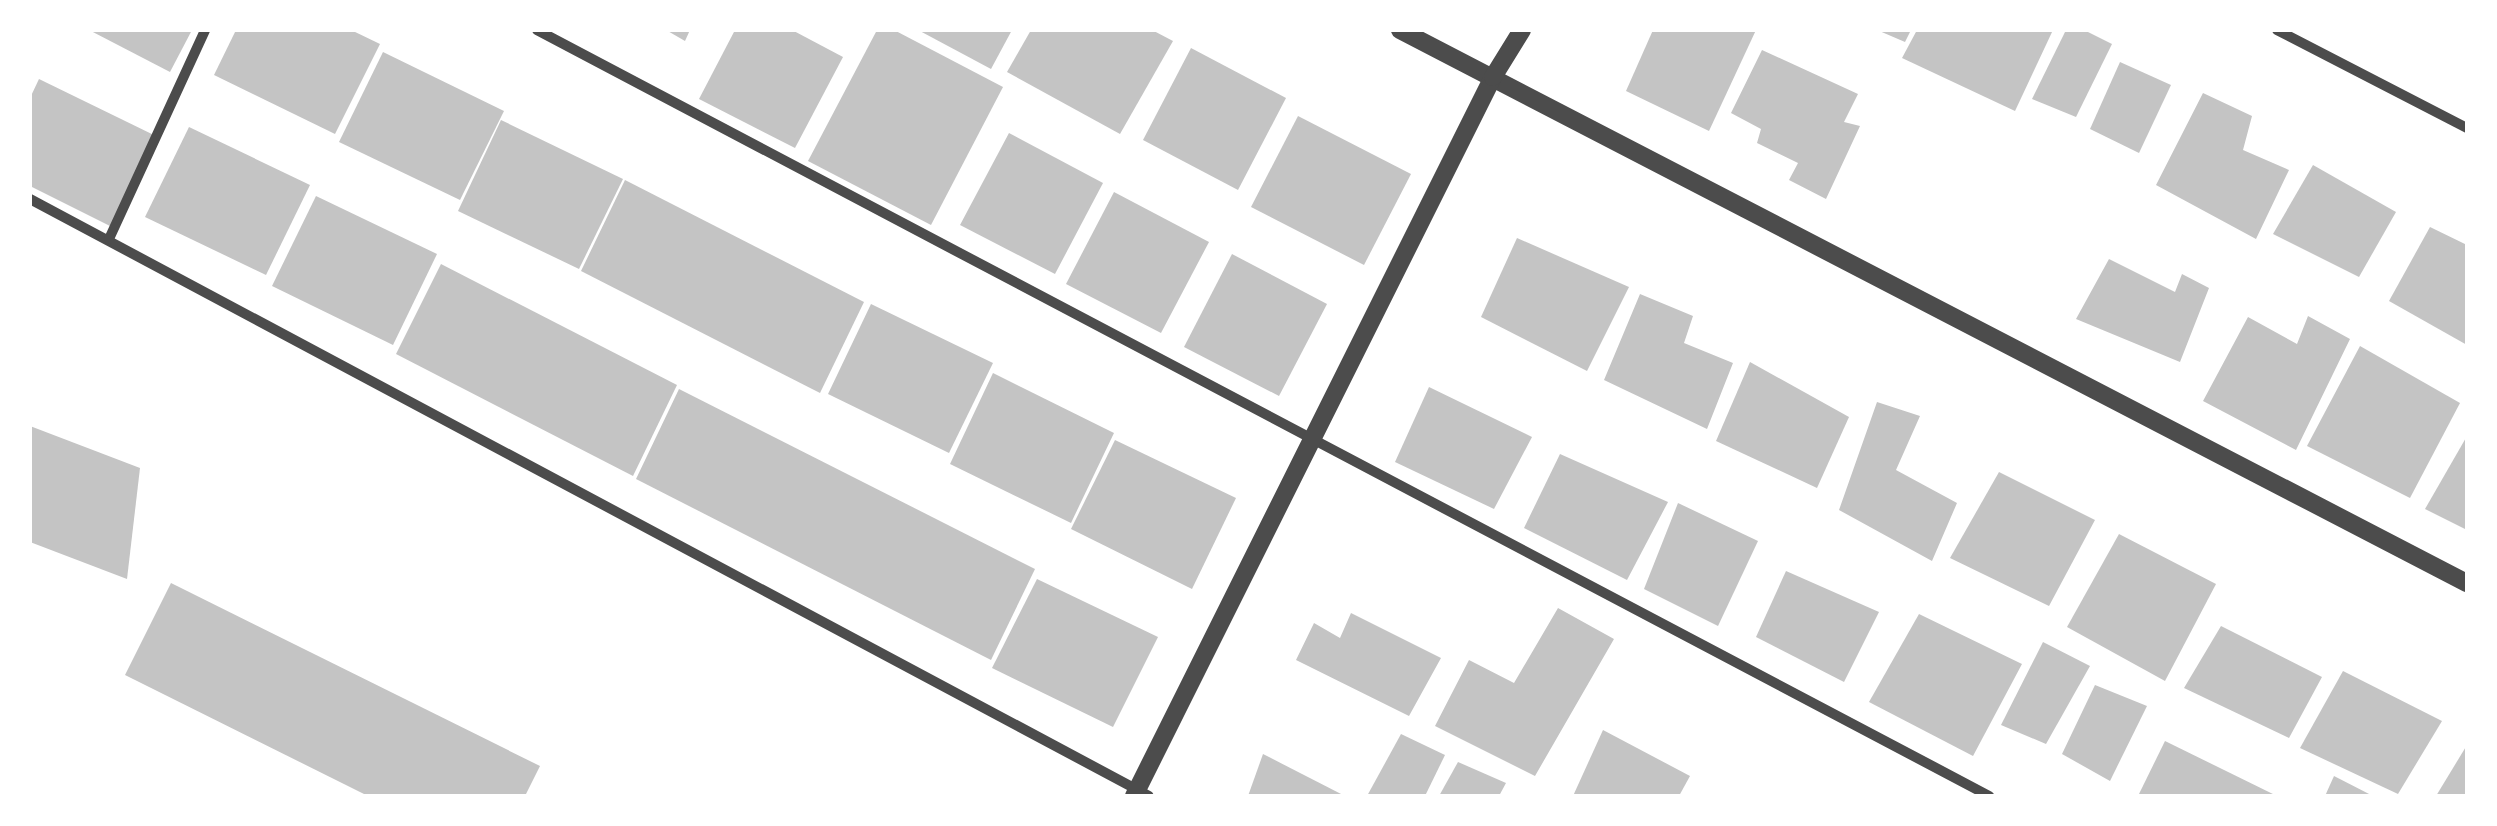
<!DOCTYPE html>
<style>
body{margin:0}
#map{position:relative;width:2497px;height:826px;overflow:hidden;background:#fff;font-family:"PT Sans",sans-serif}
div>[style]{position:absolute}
.building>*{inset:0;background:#c4c4c4}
.minor>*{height:10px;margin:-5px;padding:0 5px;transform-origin:5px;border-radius:5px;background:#4c4c4c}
.tertiary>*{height:18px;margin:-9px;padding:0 9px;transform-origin:9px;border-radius:9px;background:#4c4c4c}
span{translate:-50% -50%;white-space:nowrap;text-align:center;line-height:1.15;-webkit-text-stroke:10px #fff;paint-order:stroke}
.frame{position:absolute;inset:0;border:32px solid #fff;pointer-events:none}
</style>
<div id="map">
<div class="building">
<i style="clip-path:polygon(89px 30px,192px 30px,170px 72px)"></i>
<i style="clip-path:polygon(236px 30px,351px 30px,380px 44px,335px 134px,214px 75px)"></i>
<i style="clip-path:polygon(666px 30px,690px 30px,685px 41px)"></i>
<i style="clip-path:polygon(735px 30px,792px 30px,843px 57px,795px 148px,699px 99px)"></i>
<i style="clip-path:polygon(877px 30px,894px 30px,1003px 87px,931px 225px,808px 161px)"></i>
<i style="clip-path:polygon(918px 30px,1012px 30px,991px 69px)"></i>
<i style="clip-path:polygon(1031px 30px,1152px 30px,1173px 41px,1120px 134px,1007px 72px)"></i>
<i style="clip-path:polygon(1653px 30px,1756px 30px,1709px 131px,1626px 91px)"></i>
<i style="clip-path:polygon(1877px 30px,1911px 30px,1905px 42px)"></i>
<i style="clip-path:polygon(1917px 30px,2053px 30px,2015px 111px,1902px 58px)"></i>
<i style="clip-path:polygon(2066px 30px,2084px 30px,2112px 44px,2076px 117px,2032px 99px)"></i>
<i style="clip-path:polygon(1191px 48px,1286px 98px,1238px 190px,1143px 140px)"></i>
<i style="clip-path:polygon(1762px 50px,1858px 94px,1844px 122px,1860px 126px,1826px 199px,1789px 180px,1798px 163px,1757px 143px,1761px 129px,1731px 113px)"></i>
<i style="clip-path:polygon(383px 52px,504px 111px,460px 200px,339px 142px)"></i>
<i style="clip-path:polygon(2120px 62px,2171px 85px,2139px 153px,2090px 129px)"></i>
<i style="clip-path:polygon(39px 79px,160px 138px,116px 229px,30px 186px,30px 98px)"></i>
<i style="clip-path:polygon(2203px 93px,2252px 116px,2243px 150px,2289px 170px,2256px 239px,2156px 185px)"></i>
<i style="clip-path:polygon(1298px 116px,1411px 174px,1364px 265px,1251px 207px)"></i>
<i style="clip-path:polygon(501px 120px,623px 179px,579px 269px,458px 211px)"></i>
<i style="clip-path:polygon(189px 127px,310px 185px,266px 275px,145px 217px)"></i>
<i style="clip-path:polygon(1009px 133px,1103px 183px,1055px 274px,960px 225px)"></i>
<i style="clip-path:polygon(2313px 165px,2396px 212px,2359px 277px,2273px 234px)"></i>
<i style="clip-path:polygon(625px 180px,864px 302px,820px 393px,581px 271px)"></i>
<i style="clip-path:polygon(1114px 192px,1209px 242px,1161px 333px,1066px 284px)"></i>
<i style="clip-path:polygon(316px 196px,437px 254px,393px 345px,272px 286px)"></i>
<i style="clip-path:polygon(2430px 227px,2467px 245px,2467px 345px,2389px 301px)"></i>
<i style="clip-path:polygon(1517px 238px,1629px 287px,1587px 371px,1481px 317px)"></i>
<i style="clip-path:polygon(1232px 254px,1327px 304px,1279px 396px,1184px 347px)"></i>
<i style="clip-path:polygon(2109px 259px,2175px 292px,2182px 274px,2209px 288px,2180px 362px,2076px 319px)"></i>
<i style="clip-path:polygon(441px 264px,677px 385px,633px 476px,396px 354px)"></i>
<i style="clip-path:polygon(1640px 294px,1693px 316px,1684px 343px,1733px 363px,1707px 429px,1604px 380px)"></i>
<i style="clip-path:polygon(871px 304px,993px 363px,949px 453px,828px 394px)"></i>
<i style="clip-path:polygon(2308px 316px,2350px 339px,2296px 450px,2203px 401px,2248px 317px,2297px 344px)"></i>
<i style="clip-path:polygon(2360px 346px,2460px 403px,2410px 498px,2307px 446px)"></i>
<i style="clip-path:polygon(1750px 362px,1849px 417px,1817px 488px,1716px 441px)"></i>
<i style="clip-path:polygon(993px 373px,1114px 433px,1071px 523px,950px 464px)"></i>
<i style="clip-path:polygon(1429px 387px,1532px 437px,1494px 509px,1395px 462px)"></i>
<i style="clip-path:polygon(679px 389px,1035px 569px,991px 660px,636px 479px)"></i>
<i style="clip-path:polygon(1877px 402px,1920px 416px,1896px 470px,1957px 503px,1932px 561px,1839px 510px)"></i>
<i style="clip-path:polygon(30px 426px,140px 468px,127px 579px,30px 542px)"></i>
<i style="clip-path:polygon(2467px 436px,2467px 530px,2425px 509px)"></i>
<i style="clip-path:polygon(1115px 440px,1236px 498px,1192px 589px,1071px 529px)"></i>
<i style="clip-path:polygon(1560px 454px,1668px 502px,1627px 580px,1524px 528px)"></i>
<i style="clip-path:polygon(1999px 472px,2095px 520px,2049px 606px,1950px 558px)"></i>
<i style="clip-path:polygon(1678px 503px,1758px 541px,1718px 626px,1644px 589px)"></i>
<i style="clip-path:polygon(2119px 534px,2216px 584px,2165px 681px,2067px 627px)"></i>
<i style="clip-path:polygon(1786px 571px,1879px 612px,1844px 682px,1756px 637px)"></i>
<i style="clip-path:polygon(1037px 579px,1158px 637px,1113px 727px,992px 668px)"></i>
<i style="clip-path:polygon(171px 583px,540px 766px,525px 796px,368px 796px,125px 675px)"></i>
<i style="clip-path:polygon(1558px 608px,1614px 639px,1535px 776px,1435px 726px,1469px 660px,1514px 683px)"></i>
<i style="clip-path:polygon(1351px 613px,1441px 658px,1409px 716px,1296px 660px,1314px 623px,1340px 638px)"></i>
<i style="clip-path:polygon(1919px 614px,2022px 664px,1973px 756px,1869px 702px)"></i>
<i style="clip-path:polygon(2221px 626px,2322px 677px,2289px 738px,2184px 688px)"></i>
<i style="clip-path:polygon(2043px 642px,2090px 666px,2046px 744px,2001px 725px)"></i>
<i style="clip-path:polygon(2343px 671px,2442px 721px,2398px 794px,2300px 748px)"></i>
<i style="clip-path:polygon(2095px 685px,2147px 706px,2110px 781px,2062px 754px)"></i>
<i style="clip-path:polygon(1603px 730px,1690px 776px,1679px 796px,1573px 796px)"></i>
<i style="clip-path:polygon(1401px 734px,1445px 755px,1425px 796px,1367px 796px)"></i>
<i style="clip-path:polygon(2165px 741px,2277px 796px,2138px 796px)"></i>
<i style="clip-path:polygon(2467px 745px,2467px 796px,2436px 796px)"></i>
<i style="clip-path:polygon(1263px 754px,1345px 796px,1248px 796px)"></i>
<i style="clip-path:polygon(1458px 762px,1506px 783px,1499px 796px,1439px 796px)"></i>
<i style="clip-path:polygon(2334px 776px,2373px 796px,2325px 796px)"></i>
</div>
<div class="minor">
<i style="left:537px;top:30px;width:1642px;rotate:27.81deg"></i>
<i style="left:2277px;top:30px;width:214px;rotate:27.3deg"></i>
<i style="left:30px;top:199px;width:1268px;rotate:28.08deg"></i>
<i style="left:109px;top:239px;width:230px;rotate:-65.3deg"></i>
</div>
<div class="tertiary">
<i style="left:1400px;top:30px;width:1202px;rotate:27.4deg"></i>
<i style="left:1134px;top:796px;width:804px;rotate:-63.47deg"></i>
<i style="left:1493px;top:77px;width:55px;rotate:-58.3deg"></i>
</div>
<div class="frame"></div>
</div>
